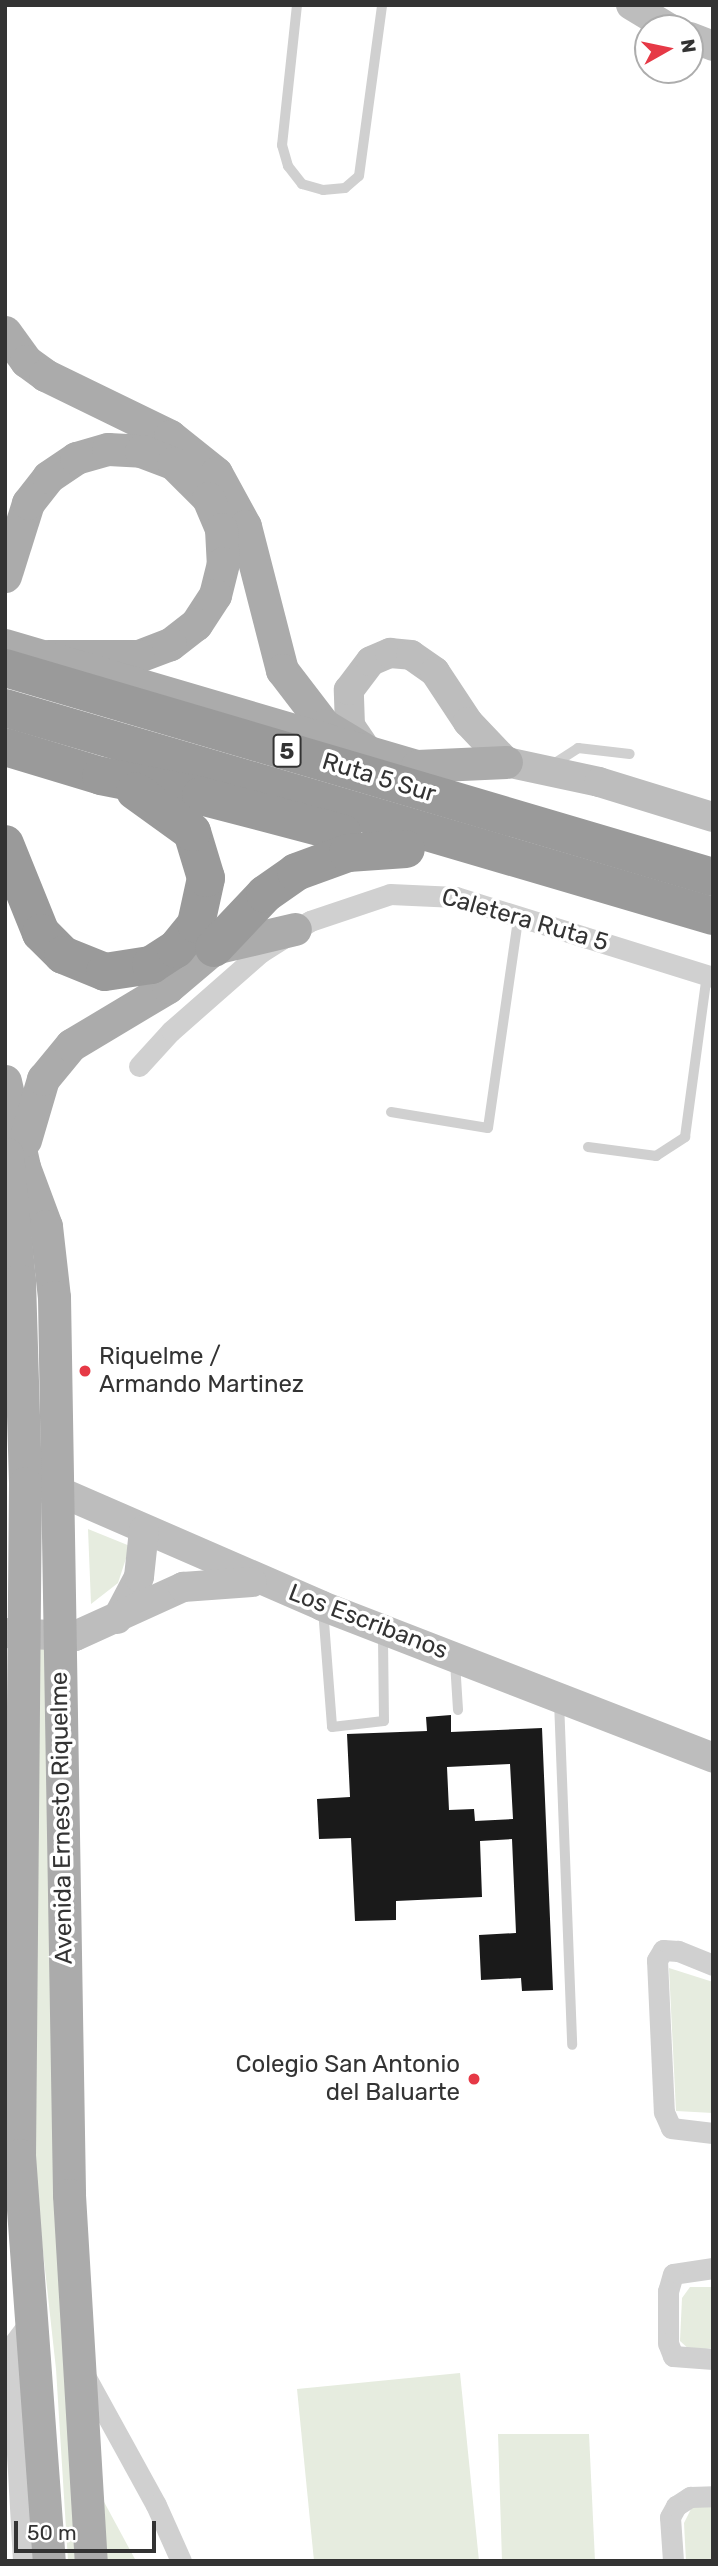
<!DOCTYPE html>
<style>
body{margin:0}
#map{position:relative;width:718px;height:2566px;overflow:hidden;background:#fff;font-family:Rubik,sans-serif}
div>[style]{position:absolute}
.green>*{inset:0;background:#e6ecdf}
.building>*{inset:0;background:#1a1a1a}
.lane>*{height:10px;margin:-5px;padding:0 5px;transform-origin:5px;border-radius:5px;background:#d0d0d0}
.street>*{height:21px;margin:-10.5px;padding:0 10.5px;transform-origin:10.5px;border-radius:10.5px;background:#d0d0d0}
.secondary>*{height:30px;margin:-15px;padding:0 15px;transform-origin:15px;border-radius:15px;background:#bdbdbd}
.primary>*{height:33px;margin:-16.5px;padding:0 16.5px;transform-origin:16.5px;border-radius:16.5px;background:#ababab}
.highway>*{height:38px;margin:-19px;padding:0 19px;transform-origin:19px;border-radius:19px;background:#9a9a9a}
.dots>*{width:19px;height:19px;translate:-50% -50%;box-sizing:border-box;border:4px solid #fff;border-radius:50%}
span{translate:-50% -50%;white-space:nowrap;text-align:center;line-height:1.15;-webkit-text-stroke:7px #fff;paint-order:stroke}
.shield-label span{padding:2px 5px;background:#fff;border:2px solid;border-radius:5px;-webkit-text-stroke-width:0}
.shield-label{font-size:23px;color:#333;font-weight:700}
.street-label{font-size:24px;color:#333}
.poi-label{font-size:24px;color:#333}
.left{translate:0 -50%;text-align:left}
.right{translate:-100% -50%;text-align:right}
.frame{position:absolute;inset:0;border:7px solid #333;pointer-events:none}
.north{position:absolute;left:634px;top:14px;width:70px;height:70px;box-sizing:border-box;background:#fff;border:2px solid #adadad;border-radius:50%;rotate:81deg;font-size:19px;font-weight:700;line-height:28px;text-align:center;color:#333}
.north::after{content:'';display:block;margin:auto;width:24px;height:32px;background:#e63946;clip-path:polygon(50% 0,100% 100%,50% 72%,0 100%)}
.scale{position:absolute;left:14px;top:2521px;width:142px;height:32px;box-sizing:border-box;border:4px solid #333;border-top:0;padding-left:9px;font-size:21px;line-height:24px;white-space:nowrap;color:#333;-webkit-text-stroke:5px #fff;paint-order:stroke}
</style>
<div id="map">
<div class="green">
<i style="clip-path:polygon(88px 1529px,130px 1546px,118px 1583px,91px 1604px)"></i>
<i style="clip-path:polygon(34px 1646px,46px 1647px,81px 2561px,68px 2561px,56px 2369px,35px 2179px)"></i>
<i style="clip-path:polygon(669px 1968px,713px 1982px,713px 2113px,676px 2111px)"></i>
<i style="clip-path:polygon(690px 2287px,713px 2287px,713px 2348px,691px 2351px,680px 2341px,682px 2298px)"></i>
<i style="clip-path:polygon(460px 2373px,479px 2561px,314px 2561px,297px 2389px)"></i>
<i style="clip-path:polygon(498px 2434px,589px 2434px,595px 2561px,502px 2561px)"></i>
<i style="clip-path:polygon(103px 2500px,136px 2561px,107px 2561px)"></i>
<i style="clip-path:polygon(713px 2504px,713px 2561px,686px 2561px,684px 2523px,693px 2505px)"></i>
</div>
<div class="building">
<i style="clip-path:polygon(evenodd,451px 1715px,451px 1732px,542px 1728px,553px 1990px,522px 1991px,521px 1978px,481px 1980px,479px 1935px,516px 1933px,512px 1839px,480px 1841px,482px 1897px,396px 1901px,396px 1920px,355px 1921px,351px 1838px,319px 1839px,317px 1799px,350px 1797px,347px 1734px,427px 1731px,426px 1717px,451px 1715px,510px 1764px,513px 1819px,475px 1821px,474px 1809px,449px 1810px,447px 1767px,510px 1764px)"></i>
</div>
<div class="lane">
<i style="left:297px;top:5px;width:141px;rotate:96.1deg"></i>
<i style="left:282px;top:145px;width:22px;rotate:74deg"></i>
<i style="left:288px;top:166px;width:23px;rotate:52deg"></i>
<i style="left:302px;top:184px;width:22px;rotate:16deg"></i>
<i style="left:323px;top:190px;width:22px;rotate:-5deg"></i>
<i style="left:345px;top:188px;width:18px;rotate:-41deg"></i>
<i style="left:359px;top:176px;width:173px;rotate:-82.3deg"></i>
<i style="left:549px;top:767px;width:35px;rotate:-33deg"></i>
<i style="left:578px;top:748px;width:52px;rotate:6.6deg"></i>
<i style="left:391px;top:1112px;width:98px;rotate:9.4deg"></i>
<i style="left:488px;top:1128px;width:216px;rotate:-81.8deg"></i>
<i style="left:588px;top:1147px;width:69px;rotate:7.5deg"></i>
<i style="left:656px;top:1156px;width:35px;rotate:-33deg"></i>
<i style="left:685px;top:1137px;width:163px;rotate:-82.3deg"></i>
<i style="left:323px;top:1609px;width:118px;rotate:85.6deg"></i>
<i style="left:332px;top:1727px;width:52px;rotate:-6.6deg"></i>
<i style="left:384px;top:1721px;width:88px;rotate:-90.7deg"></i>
<i style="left:455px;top:1662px;width:48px;rotate:86.4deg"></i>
<i style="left:559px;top:1701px;width:344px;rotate:87.8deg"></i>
</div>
<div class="street">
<i style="left:139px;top:1066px;width:47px;rotate:-47.6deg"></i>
<i style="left:171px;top:1031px;width:120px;rotate:-41.3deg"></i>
<i style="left:261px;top:952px;width:58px;rotate:-32.3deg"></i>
<i style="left:310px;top:921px;width:84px;rotate:-18.6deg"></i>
<i style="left:390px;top:894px;width:66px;rotate:2.6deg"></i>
<i style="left:456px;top:897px;width:269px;rotate:17.3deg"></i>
<i style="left:713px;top:1965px;width:38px;rotate:-158deg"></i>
<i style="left:678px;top:1951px;width:15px;rotate:-176deg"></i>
<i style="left:663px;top:1950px;width:12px;rotate:121deg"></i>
<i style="left:657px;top:1960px;width:152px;rotate:87.4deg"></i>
<i style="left:664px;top:2112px;width:17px;rotate:66deg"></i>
<i style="left:671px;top:2128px;width:42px;rotate:6.8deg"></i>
<i style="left:713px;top:2268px;width:40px;rotate:171.5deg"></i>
<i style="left:673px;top:2274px;width:18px;rotate:106deg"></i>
<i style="left:668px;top:2291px;width:52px;rotate:90deg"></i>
<i style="left:668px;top:2343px;width:14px;rotate:69deg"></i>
<i style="left:673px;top:2356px;width:40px;rotate:4.3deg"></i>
<i style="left:84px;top:2374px;width:149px;rotate:61.2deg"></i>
<i style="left:156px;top:2505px;width:61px;rotate:65.9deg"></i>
<i style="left:23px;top:2561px;width:214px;rotate:-93.2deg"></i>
<i style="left:11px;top:2347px;width:31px;rotate:-53deg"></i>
<i style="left:673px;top:2561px;width:44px;rotate:-93.9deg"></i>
<i style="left:670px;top:2517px;width:13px;rotate:-61deg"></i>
<i style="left:676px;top:2506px;width:17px;rotate:-33deg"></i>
<i style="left:690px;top:2497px;width:23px;rotate:-2deg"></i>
</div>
<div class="secondary">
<i style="left:631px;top:5px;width:44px;rotate:31.2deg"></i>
<i style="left:690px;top:37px;width:25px;rotate:21deg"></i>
<i style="left:367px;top:751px;width:30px;rotate:-124deg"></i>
<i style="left:350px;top:726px;width:36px;rotate:-92deg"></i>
<i style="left:349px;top:690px;width:36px;rotate:-53deg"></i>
<i style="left:371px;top:661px;width:21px;rotate:-23deg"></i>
<i style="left:390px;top:653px;width:21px;rotate:5deg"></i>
<i style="left:411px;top:655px;width:29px;rotate:35deg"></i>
<i style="left:435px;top:672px;width:60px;rotate:56.6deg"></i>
<i style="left:468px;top:722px;width:55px;rotate:46.5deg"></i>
<i style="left:506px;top:762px;width:95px;rotate:12.1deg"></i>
<i style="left:599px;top:782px;width:119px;rotate:17.1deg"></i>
<i style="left:35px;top:1486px;width:24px;rotate:12deg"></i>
<i style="left:58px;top:1491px;width:288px;rotate:23.5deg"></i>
<i style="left:322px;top:1606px;width:420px;rotate:21.2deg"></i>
<i style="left:117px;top:1619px;width:47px;rotate:-62.4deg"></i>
<i style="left:139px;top:1577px;width:47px;rotate:-83.9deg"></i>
<i style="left:5px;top:1633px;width:70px;rotate:2.5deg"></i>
<i style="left:75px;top:1636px;width:119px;rotate:-24.4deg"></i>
<i style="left:183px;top:1587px;width:69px;rotate:-4.1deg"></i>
</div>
<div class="primary">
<i style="left:5px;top:332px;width:36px;rotate:54deg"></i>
<i style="left:26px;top:361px;width:24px;rotate:36deg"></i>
<i style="left:45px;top:375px;width:139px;rotate:26deg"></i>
<i style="left:170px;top:436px;width:59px;rotate:38.8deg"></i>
<i style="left:216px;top:473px;width:60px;rotate:61.3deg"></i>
<i style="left:245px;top:526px;width:149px;rotate:75.6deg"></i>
<i style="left:282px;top:670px;width:69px;rotate:52.6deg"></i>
<i style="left:324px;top:725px;width:50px;rotate:31.2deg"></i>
<i style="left:5px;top:576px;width:77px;rotate:-72.5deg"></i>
<i style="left:28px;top:503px;width:33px;rotate:-52deg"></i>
<i style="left:48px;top:477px;width:34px;rotate:-34deg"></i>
<i style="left:76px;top:458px;width:33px;rotate:-16deg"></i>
<i style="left:108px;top:449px;width:33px;rotate:3deg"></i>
<i style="left:141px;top:451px;width:34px;rotate:21deg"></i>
<i style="left:173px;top:463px;width:49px;rotate:45deg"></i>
<i style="left:208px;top:498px;width:34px;rotate:67deg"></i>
<i style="left:221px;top:529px;width:34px;rotate:87deg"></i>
<i style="left:223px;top:563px;width:33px;rotate:104deg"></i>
<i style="left:215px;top:595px;width:35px;rotate:123deg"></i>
<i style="left:196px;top:624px;width:33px;rotate:142deg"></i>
<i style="left:170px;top:644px;width:34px;rotate:159deg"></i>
<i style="left:138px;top:656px;width:90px;rotate:180deg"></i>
<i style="left:5px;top:645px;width:429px;rotate:16.4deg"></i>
<i style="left:417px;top:766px;width:89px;rotate:-2.6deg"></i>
<i style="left:5px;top:1081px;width:88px;rotate:77.5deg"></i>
<i style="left:24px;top:1167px;width:63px;rotate:69.6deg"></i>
<i style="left:46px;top:1226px;width:71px;rotate:83.6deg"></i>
<i style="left:54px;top:1297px;width:898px;rotate:89.04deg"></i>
<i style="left:69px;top:2195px;width:367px;rotate:86.6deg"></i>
<i style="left:25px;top:1140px;width:64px;rotate:-73.6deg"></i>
<i style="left:43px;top:1079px;width:44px;rotate:-50.5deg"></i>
<i style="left:71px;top:1045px;width:113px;rotate:-30.9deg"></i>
<i style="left:168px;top:987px;width:60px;rotate:-40.3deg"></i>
<i style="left:214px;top:948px;width:83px;rotate:-13.2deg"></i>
<i style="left:7px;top:1154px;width:127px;rotate:84.6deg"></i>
<i style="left:19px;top:1280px;width:203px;rotate:88.3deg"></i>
<i style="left:25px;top:1483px;width:672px;rotate:90.51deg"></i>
<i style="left:19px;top:2155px;width:407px;rotate:85.8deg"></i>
</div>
<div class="highway">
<i style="left:5px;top:668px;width:738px;rotate:16.45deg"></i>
<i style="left:5px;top:708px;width:738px;rotate:16.37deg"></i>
<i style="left:5px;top:747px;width:100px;rotate:16.8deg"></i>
<i style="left:101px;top:776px;width:102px;rotate:11.3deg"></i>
<i style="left:201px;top:796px;width:146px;rotate:14.7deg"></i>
<i style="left:5px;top:844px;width:96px;rotate:68deg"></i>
<i style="left:41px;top:933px;width:31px;rotate:45deg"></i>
<i style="left:63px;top:955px;width:45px;rotate:22deg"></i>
<i style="left:105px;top:972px;width:47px;rotate:-8.7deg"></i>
<i style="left:151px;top:965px;width:30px;rotate:-33deg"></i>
<i style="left:176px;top:949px;width:32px;rotate:-51deg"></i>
<i style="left:196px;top:924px;width:47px;rotate:-77.7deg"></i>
<i style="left:206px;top:878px;width:48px;rotate:-106.9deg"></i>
<i style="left:192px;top:832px;width:70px;rotate:-144.3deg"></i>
<i style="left:214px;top:948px;width:74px;rotate:-46.6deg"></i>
<i style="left:265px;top:894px;width:38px;rotate:-35deg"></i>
<i style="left:296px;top:872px;width:55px;rotate:-20.1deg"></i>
<i style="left:348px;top:853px;width:58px;rotate:-3.9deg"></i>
</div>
<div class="dots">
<i style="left:85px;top:1371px;background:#e63946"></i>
<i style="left:474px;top:2079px;background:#e63946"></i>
</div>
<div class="shield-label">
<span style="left:287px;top:751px">5</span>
</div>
<div class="street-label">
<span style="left:379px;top:778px;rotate:17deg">Ruta 5 Sur</span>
<span style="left:525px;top:920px;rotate:16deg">Caletera Ruta 5</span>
<span style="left:368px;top:1622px;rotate:21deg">Los Escribanos</span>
<span style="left:62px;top:1818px;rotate:-91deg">Avenida Ernesto Riquelme</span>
</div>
<div class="poi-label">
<span class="left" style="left:99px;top:1371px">Riquelme /<br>Armando Martinez</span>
<span class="right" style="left:460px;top:2079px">Colegio San Antonio<br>del Baluarte</span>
</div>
<div class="frame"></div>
<div class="north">N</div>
<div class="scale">50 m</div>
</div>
